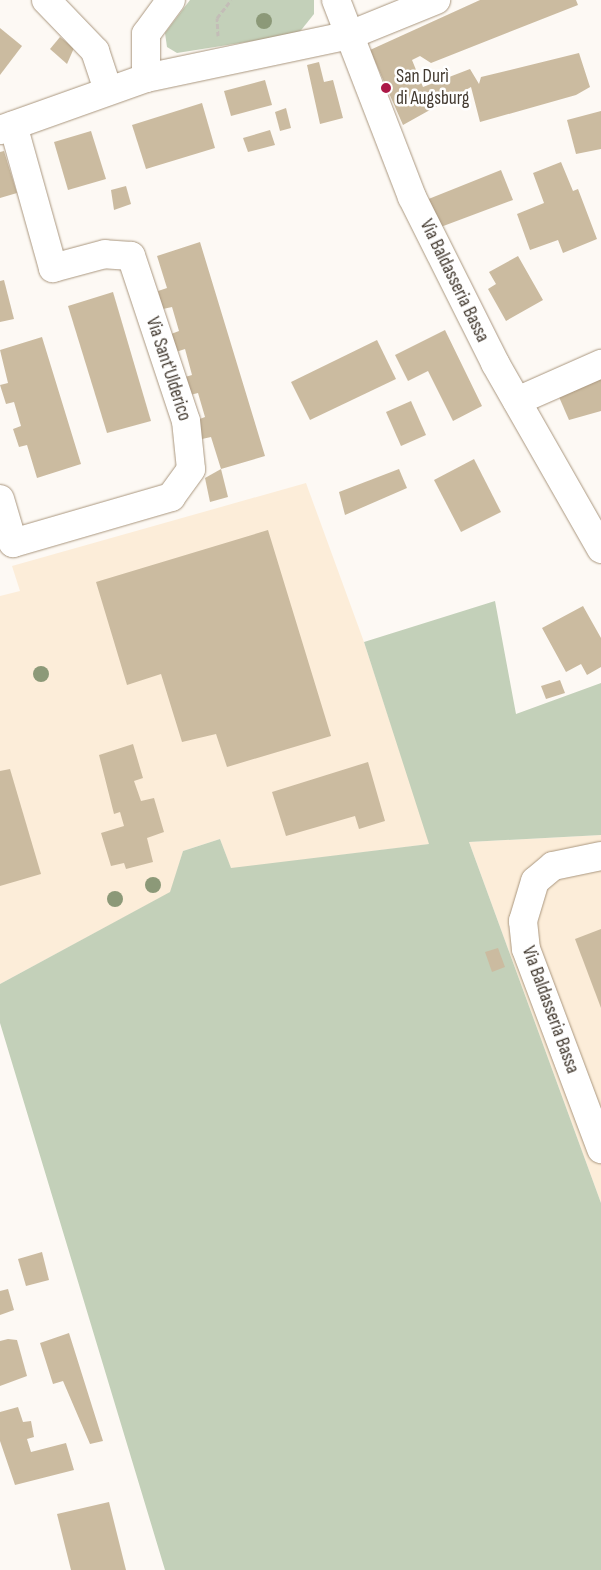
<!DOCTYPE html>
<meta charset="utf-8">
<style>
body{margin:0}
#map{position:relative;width:601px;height:1570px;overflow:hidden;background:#fdf9f4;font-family:"Sofia Sans Condensed",sans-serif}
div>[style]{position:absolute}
.built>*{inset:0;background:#fcedd9}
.green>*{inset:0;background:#c3d0b9}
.building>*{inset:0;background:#cbbba0}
.path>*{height:3px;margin-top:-1.5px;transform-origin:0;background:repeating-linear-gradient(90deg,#c3bdb7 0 5px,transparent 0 7.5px)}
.roads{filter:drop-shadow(0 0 1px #aa977f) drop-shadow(0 0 1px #aa977f)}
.minor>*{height:28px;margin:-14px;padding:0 14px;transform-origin:14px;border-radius:14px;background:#fff}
.trees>*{width:16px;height:16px;margin:-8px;border-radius:50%;background:#8c9978}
.dots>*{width:14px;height:14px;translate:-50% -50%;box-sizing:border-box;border:2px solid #fff;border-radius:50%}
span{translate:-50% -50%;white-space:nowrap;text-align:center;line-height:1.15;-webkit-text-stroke:5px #fff;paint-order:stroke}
.poi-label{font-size:19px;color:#433a30}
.left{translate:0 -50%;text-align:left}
.street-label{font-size:19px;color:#433a30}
</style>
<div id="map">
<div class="built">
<i style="clip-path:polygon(306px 483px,364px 642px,430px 844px,231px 869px,220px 839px,183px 851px,171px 892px,0 984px,0 596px,20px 591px,12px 566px)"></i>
<i style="clip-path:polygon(601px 835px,601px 1203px,469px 842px)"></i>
</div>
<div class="green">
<i style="clip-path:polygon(190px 0,314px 0,314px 14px,298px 34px,177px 53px,167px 47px,165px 33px)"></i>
<i style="clip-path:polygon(495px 601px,516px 714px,601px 683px,601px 835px,469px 842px,601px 1203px,601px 1570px,165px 1570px,0 1023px,0 984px,170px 892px,183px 851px,220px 839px,231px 868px,429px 844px,364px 642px)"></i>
</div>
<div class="building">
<i style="clip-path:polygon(480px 0,576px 0,578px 5px,431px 63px,420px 56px,412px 60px,423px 87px,470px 69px,479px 84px,481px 77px,579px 53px,590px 87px,576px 95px,480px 122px,471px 87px,403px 125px,370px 50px)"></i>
<i style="clip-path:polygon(0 28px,22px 46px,0 75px)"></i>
<i style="clip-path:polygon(60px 37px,74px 48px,67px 64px,50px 49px)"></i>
<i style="clip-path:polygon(319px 62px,324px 82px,333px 80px,343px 118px,320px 124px,307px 65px)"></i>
<i style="clip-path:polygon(265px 80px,272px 105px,231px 116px,224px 91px)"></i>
<i style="clip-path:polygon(202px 103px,215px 148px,146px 169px,132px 125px)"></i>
<i style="clip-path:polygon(286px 108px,291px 128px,280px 131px,275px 112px)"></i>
<i style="clip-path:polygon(601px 111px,601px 149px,576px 154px,567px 120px)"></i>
<i style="clip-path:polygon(270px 130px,275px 145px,248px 152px,243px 138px)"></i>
<i style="clip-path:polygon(91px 131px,106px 179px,68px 190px,54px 142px)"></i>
<i style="clip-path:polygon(4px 151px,17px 193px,0 198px,0 152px)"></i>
<i style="clip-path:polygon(561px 162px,573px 191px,578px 189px,597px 239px,563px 253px,558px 240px,530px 250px,517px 214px,544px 203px,533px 173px)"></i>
<i style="clip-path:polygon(501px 170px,513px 200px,438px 228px,426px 200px)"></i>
<i style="clip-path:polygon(126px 186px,131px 204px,114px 210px,111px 190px)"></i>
<i style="clip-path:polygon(200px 242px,265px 456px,221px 469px,211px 437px,202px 439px,197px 420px,205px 417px,198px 393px,190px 395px,185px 377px,192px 375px,185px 349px,176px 352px,171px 334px,179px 331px,172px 307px,163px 309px,158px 291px,167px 288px,157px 256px)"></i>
<i style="clip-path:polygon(518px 256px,543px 300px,506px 321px,488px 289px,496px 284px,489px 272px)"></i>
<i style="clip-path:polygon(4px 280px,14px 319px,0 322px,0 281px)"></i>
<i style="clip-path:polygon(113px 292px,151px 421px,107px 433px,68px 306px)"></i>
<i style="clip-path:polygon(445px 330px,482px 406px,453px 421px,428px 371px,408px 381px,395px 355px)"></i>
<i style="clip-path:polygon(42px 337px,81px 464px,37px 478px,27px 445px,19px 447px,13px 429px,21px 426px,14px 402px,6px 404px,0 385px,8px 383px,0 350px)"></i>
<i style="clip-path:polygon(377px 340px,396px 379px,310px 420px,291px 382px)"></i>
<i style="clip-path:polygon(601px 376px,601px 411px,569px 420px,559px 397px)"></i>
<i style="clip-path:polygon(411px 401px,426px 435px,401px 446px,386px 412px)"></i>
<i style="clip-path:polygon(474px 459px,501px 512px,461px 532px,434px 480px)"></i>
<i style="clip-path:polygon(221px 469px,228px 497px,210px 502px,205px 478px)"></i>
<i style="clip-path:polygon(399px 469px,407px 488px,345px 515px,339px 492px)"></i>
<i style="clip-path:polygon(268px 530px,331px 736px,227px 767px,216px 734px,182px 742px,161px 674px,127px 685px,96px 582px)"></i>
<i style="clip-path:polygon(583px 606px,601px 638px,601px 667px,587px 675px,581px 664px,566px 672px,542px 628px)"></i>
<i style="clip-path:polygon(560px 680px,565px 693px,546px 699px,541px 686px)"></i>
<i style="clip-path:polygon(133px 744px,143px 778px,134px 781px,141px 801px,154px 798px,164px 832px,147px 838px,153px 862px,126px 869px,124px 863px,111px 866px,101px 833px,124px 826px,120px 812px,114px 814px,99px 755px)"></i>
<i style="clip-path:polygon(368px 762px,385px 821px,359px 829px,355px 816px,286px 836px,272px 792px)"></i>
<i style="clip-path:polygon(10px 769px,41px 874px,0 886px,0 771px)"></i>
<i style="clip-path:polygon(601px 929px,601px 1008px,575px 939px)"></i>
<i style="clip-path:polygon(498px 948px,505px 967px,492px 972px,485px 952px)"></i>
<i style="clip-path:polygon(42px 1252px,49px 1280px,26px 1286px,18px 1259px)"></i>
<i style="clip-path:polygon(8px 1289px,14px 1310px,0 1315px,0 1291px)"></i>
<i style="clip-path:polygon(69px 1333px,103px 1441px,90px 1444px,63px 1381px,53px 1384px,40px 1343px)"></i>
<i style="clip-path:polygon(8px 1339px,17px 1340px,27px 1376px,0 1386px,0 1341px)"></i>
<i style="clip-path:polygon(18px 1407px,23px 1422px,31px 1421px,34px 1437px,27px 1439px,31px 1452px,66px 1443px,74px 1470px,15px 1485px,0 1441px,0 1412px)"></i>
<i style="clip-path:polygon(109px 1502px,126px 1570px,71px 1570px,57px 1514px)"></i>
</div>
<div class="path">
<i style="left:218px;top:36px;width:18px;rotate:-93deg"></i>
<i style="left:217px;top:18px;width:23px;rotate:-52deg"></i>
</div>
<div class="roads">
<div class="minor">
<i style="left:46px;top:0;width:71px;rotate:46.1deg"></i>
<i style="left:95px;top:51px;width:41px;rotate:71.6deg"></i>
<i style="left:336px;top:0;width:211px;rotate:68.9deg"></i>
<i style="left:412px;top:197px;width:186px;rotate:63.4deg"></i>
<i style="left:495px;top:363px;width:214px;rotate:60.3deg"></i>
<i style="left:146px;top:78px;width:44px;rotate:-90deg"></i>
<i style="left:146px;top:34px;width:42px;rotate:-53.7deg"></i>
<i style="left:0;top:130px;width:155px;rotate:-19.6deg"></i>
<i style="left:146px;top:78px;width:208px;rotate:-11.9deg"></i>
<i style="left:350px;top:35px;width:93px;rotate:-22.1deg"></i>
<i style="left:517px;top:401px;width:92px;rotate:-23.8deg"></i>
<i style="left:0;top:499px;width:46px;rotate:73.5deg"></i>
<i style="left:13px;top:543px;width:165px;rotate:-16.2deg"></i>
<i style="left:171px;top:497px;width:34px;rotate:-54deg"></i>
<i style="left:191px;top:469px;width:48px;rotate:-95.9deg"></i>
<i style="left:186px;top:421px;width:174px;rotate:-108.4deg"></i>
<i style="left:131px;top:256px;width:26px;rotate:-176deg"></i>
<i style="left:105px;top:254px;width:54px;rotate:164.9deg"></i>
<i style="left:53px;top:268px;width:148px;rotate:-105.6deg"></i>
<i style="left:601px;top:856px;width:49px;rotate:168.2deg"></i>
<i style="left:553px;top:866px;width:23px;rotate:140deg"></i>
<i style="left:535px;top:881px;width:42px;rotate:106.7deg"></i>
<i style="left:523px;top:921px;width:28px;rotate:84deg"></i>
<i style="left:526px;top:949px;width:214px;rotate:69.4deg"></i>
</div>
</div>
<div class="trees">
<i style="left:264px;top:21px"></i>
<i style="left:41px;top:674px"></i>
<i style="left:153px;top:885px"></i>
<i style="left:115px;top:899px"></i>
</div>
<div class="dots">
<i style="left:386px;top:88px;background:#ac1847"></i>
</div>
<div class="poi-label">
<span class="left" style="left:396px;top:88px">San Durì<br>di Augsburg</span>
</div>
<div class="street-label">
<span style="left:454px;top:281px;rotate:64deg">Via Baldasseria Bassa</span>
<span style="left:168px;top:369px;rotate:72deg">Via Sant'Ulderico</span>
<span style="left:550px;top:1010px;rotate:70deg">Via Baldasseria Bassa</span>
</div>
</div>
